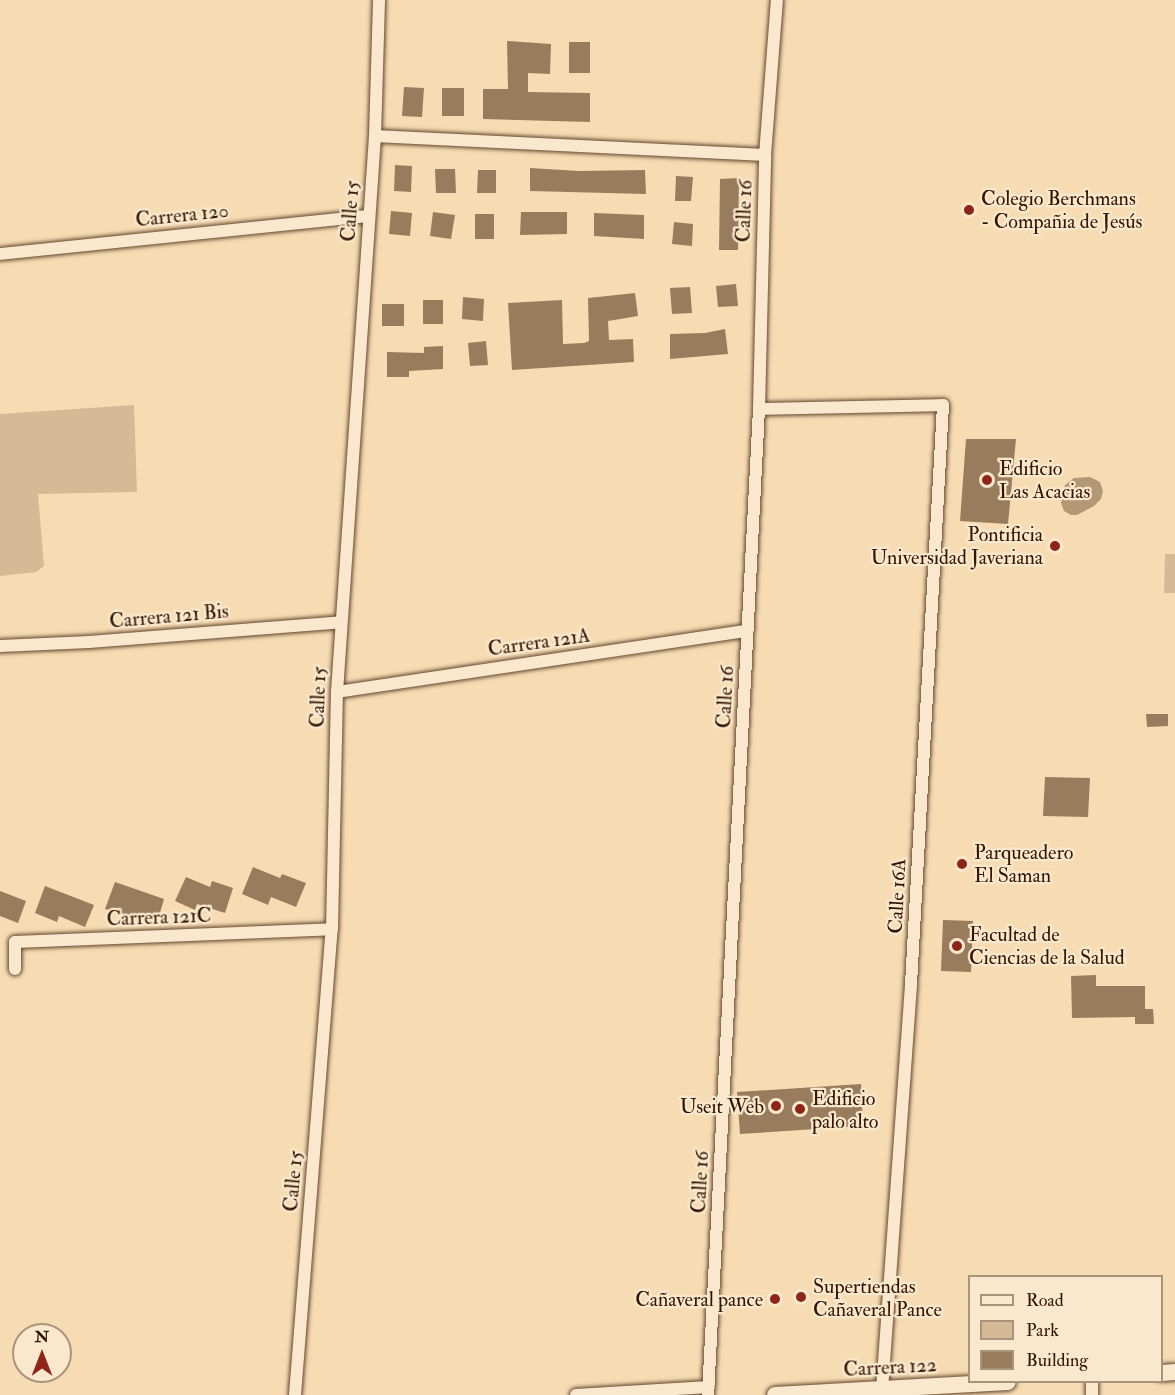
<!DOCTYPE html>
<meta charset="utf-8">
<style>
body{margin:0}
#map{position:relative;width:1175px;height:1395px;overflow:hidden;background:#f7dcb3;font-family:"IM FELL Double Pica",serif}
div>[style]{position:absolute}
.green>*{inset:0;background:#d6ba95}
.water>*{inset:0;background:#b49876}
.building>*{inset:0;background:#997c5e}
.roads{filter:drop-shadow(0 0 2px #64462e) drop-shadow(0 0 2px #64462e)}
.street>*{height:12px;margin:-6px;padding:0 6px;transform-origin:6px;border-radius:6px;background:#fae8ce}
.secondary>*{height:16px;margin:-8px;padding:0 8px;transform-origin:8px;border-radius:8px;background:#fae8ce}
.dots>*{width:16px;height:16px;translate:-50% -50%;box-sizing:border-box;border:3px solid #fae8ce;border-radius:50%}
span{translate:-50% -50%;white-space:nowrap;text-align:center;line-height:1.15;-webkit-text-stroke:4.5px #fae8ce;paint-order:stroke}
.poi-label{font-size:20px;color:#331401}
.left{translate:0 -50%;text-align:left}
.right{translate:-100% -50%;text-align:right}
.street-label{font-size:20px;color:#331401}
.legend{position:absolute;left:968px;top:1275px;width:195px;height:108px;box-sizing:border-box;background:#fae8ce;border:2px solid #aa937c;margin:0;padding:8px 10px;list-style:none;font-size:18px;color:#331401}
.legend li{display:flex;align-items:center;gap:12px;height:30px}
.legend b{width:30px;border:2px solid #aa937c}
.north{position:absolute;left:12px;top:1323px;width:60px;height:60px;box-sizing:border-box;background:#fae8ce;border:2px solid #aa937c;border-radius:50%;rotate:0deg;font-size:16px;font-weight:700;line-height:24px;text-align:center;color:#331401}
.north::after{content:'';display:block;margin:auto;width:21px;height:27px;background:#8f2418;clip-path:polygon(50% 0,100% 100%,50% 72%,0 100%)}
</style>
<div id="map">
<div class="green">
<i style="clip-path:polygon(134px 405px,137px 492px,38px 494px,44px 566px,36px 572px,0 576px,0 414px)"></i>
<i style="clip-path:polygon(1165px 554px,1175px 554px,1175px 593px,1164px 593px)"></i>
</div>
<div class="water">
<i style="clip-path:polygon(1090px 477px,1100px 482px,1103px 491px,1101px 499px,1094px 506px,1077px 515px,1071px 515px,1064px 511px,1061px 503px,1065px 485px,1074px 478px)"></i>
</div>
<div class="building">
<i style="clip-path:polygon(507px 41px,551px 44px,550px 74px,528px 73px,528px 92px,590px 93px,590px 122px,483px 119px,483px 89px,508px 89px)"></i>
<i style="clip-path:polygon(569px 42px,590px 42px,590px 73px,569px 73px)"></i>
<i style="clip-path:polygon(404px 87px,424px 88px,422px 117px,402px 116px)"></i>
<i style="clip-path:polygon(442px 88px,464px 88px,464px 116px,442px 116px)"></i>
<i style="clip-path:polygon(395px 165px,412px 166px,411px 192px,394px 191px)"></i>
<i style="clip-path:polygon(530px 168px,579px 171px,645px 170px,646px 194px,530px 191px)"></i>
<i style="clip-path:polygon(435px 169px,455px 169px,456px 193px,436px 193px)"></i>
<i style="clip-path:polygon(478px 170px,496px 170px,496px 193px,477px 193px)"></i>
<i style="clip-path:polygon(676px 176px,693px 177px,691px 201px,675px 201px)"></i>
<i style="clip-path:polygon(739px 178px,738px 250px,719px 250px,720px 179px)"></i>
<i style="clip-path:polygon(391px 211px,412px 213px,410px 236px,389px 234px)"></i>
<i style="clip-path:polygon(433px 212px,455px 215px,451px 239px,430px 236px)"></i>
<i style="clip-path:polygon(521px 212px,567px 212px,567px 234px,520px 235px)"></i>
<i style="clip-path:polygon(594px 213px,644px 215px,644px 239px,594px 236px)"></i>
<i style="clip-path:polygon(475px 214px,494px 214px,494px 239px,475px 239px)"></i>
<i style="clip-path:polygon(674px 222px,693px 224px,692px 246px,672px 244px)"></i>
<i style="clip-path:polygon(736px 284px,738px 306px,718px 307px,716px 286px)"></i>
<i style="clip-path:polygon(690px 287px,692px 313px,672px 314px,670px 288px)"></i>
<i style="clip-path:polygon(635px 293px,638px 316px,608px 321px,609px 340px,633px 339px,634px 362px,512px 370px,508px 303px,562px 300px,563px 344px,584px 343px,589px 341px,588px 298px)"></i>
<i style="clip-path:polygon(463px 297px,484px 299px,483px 321px,462px 319px)"></i>
<i style="clip-path:polygon(423px 300px,443px 300px,443px 324px,423px 324px)"></i>
<i style="clip-path:polygon(382px 304px,404px 304px,404px 326px,382px 326px)"></i>
<i style="clip-path:polygon(725px 329px,728px 354px,670px 359px,670px 334px,705px 333px)"></i>
<i style="clip-path:polygon(486px 341px,488px 365px,470px 366px,468px 343px)"></i>
<i style="clip-path:polygon(443px 346px,443px 369px,409px 371px,409px 377px,387px 377px,387px 352px,424px 353px,424px 347px)"></i>
<i style="clip-path:polygon(966px 439px,1016px 439px,1008px 524px,960px 521px)"></i>
<i style="clip-path:polygon(1146px 714px,1168px 714px,1168px 726px,1147px 727px)"></i>
<i style="clip-path:polygon(1045px 777px,1090px 778px,1088px 817px,1043px 816px)"></i>
<i style="clip-path:polygon(253px 867px,280px 878px,282px 874px,306px 883px,296px 907px,271px 897px,268px 905px,242px 894px)"></i>
<i style="clip-path:polygon(186px 877px,210px 887px,212px 881px,233px 888px,225px 913px,197px 904px,195px 910px,175px 901px)"></i>
<i style="clip-path:polygon(115px 882px,164px 899px,157px 923px,105px 909px)"></i>
<i style="clip-path:polygon(45px 886px,94px 905px,85px 927px,59px 916px,57px 922px,35px 913px)"></i>
<i style="clip-path:polygon(0 891px,26px 901px,18px 923px,0 916px)"></i>
<i style="clip-path:polygon(943px 920px,973px 921px,971px 972px,941px 971px)"></i>
<i style="clip-path:polygon(1096px 975px,1096px 986px,1145px 986px,1145px 1009px,1153px 1009px,1154px 1024px,1135px 1024px,1135px 1017px,1072px 1018px,1071px 976px)"></i>
<i style="clip-path:polygon(861px 1084px,863px 1126px,740px 1134px,737px 1092px)"></i>
</div>
<div class="roads">
<div class="street">
<i style="left:375px;top:136px;width:390px;rotate:2.8deg"></i>
<i style="left:0;top:254px;width:371px;rotate:-5.9deg"></i>
<i style="left:759px;top:409px;width:184px;rotate:-1.2deg"></i>
<i style="left:943px;top:405px;width:581px;rotate:93.16deg"></i>
<i style="left:911px;top:985px;width:405px;rotate:94.1deg"></i>
<i style="left:0;top:646px;width:89px;rotate:-2.6deg"></i>
<i style="left:89px;top:642px;width:253px;rotate:-4.5deg"></i>
<i style="left:337px;top:692px;width:415px;rotate:-8.5deg"></i>
<i style="left:15px;top:969px;width:27px;rotate:-90deg"></i>
<i style="left:15px;top:942px;width:317px;rotate:-2.3deg"></i>
<i style="left:1092px;top:1382px;width:13px;rotate:90deg"></i>
<i style="left:295px;top:1395px;width:467px;rotate:-85.5deg"></i>
<i style="left:332px;top:929px;width:237px;rotate:-88.8deg"></i>
<i style="left:337px;top:692px;width:557px;rotate:-86.09deg"></i>
<i style="left:375px;top:136px;width:136px;rotate:-88.3deg"></i>
<i style="left:576px;top:1395px;width:133px;rotate:-3.4deg"></i>
<i style="left:708px;top:1395px;width:987px;rotate:-87.04deg"></i>
<i style="left:759px;top:409px;width:254px;rotate:-88.6deg"></i>
<i style="left:765px;top:155px;width:155px;rotate:-85.6deg"></i>
</div>
<div class="secondary">
<i style="left:1162px;top:1373px;width:13px;rotate:-4deg"></i>
<i style="left:775px;top:1395px;width:233px;rotate:-3.2deg"></i>
</div>
</div>
<div class="dots">
<i style="left:969px;top:210px;background:#8f2418"></i>
<i style="left:987px;top:480px;background:#8f2418"></i>
<i style="left:1055px;top:546px;background:#8f2418"></i>
<i style="left:962px;top:864px;background:#8f2418"></i>
<i style="left:957px;top:946px;background:#8f2418"></i>
<i style="left:776px;top:1106px;background:#8f2418"></i>
<i style="left:800px;top:1109px;background:#8f2418"></i>
<i style="left:801px;top:1297px;background:#8f2418"></i>
<i style="left:775px;top:1299px;background:#8f2418"></i>
</div>
<div class="poi-label">
<span class="left" style="left:981px;top:210px">Colegio Berchmans<br>- Compañia de Jesús</span>
<span class="left" style="left:999px;top:480px">Edificio<br>Las Acacias</span>
<span class="right" style="left:1043px;top:546px">Pontificia<br>Universidad Javeriana</span>
<span class="left" style="left:974px;top:864px">Parqueadero<br>El Saman</span>
<span class="left" style="left:969px;top:946px">Facultad de<br>Ciencias de la Salud</span>
<span class="left" style="left:812px;top:1110px">Edificio<br>palo alto</span>
<span class="right" style="left:764px;top:1106px">Useit Web</span>
<span class="left" style="left:813px;top:1298px">Supertiendas<br>Cañaveral Pance</span>
<span class="right" style="left:763px;top:1299px">Cañaveral pance</span>
</div>
<div class="street-label">
<span style="left:350px;top:211px;rotate:-86deg">Calle 15</span>
<span style="left:744px;top:211px;rotate:-88deg">Calle 16</span>
<span style="left:182px;top:215px;rotate:-6deg">Carrera 120</span>
<span style="left:169px;top:616px;rotate:-5deg">Carrera 121 Bis</span>
<span style="left:539px;top:642px;rotate:-8deg">Carrera 121A</span>
<span style="left:318px;top:697px;rotate:-88deg">Calle 15</span>
<span style="left:725px;top:697px;rotate:-87deg">Calle 16</span>
<span style="left:897px;top:896px;rotate:-87deg">Calle 16A</span>
<span style="left:159px;top:917px;rotate:-2deg">Carrera 121C</span>
<span style="left:293px;top:1181px;rotate:-85deg">Calle 15</span>
<span style="left:700px;top:1182px;rotate:-87deg">Calle 16</span>
<span style="left:890px;top:1367px;rotate:-3deg">Carrera 122</span>
</div>
<ul class="legend">
<li><b style="height:8px;background:#fae8ce"></b>Road</li>
<li><b style="height:16px;background:#d6ba95"></b>Park</li>
<li><b style="height:16px;background:#997c5e"></b>Building</li>
</ul>
<div class="north">N</div>
</div>
